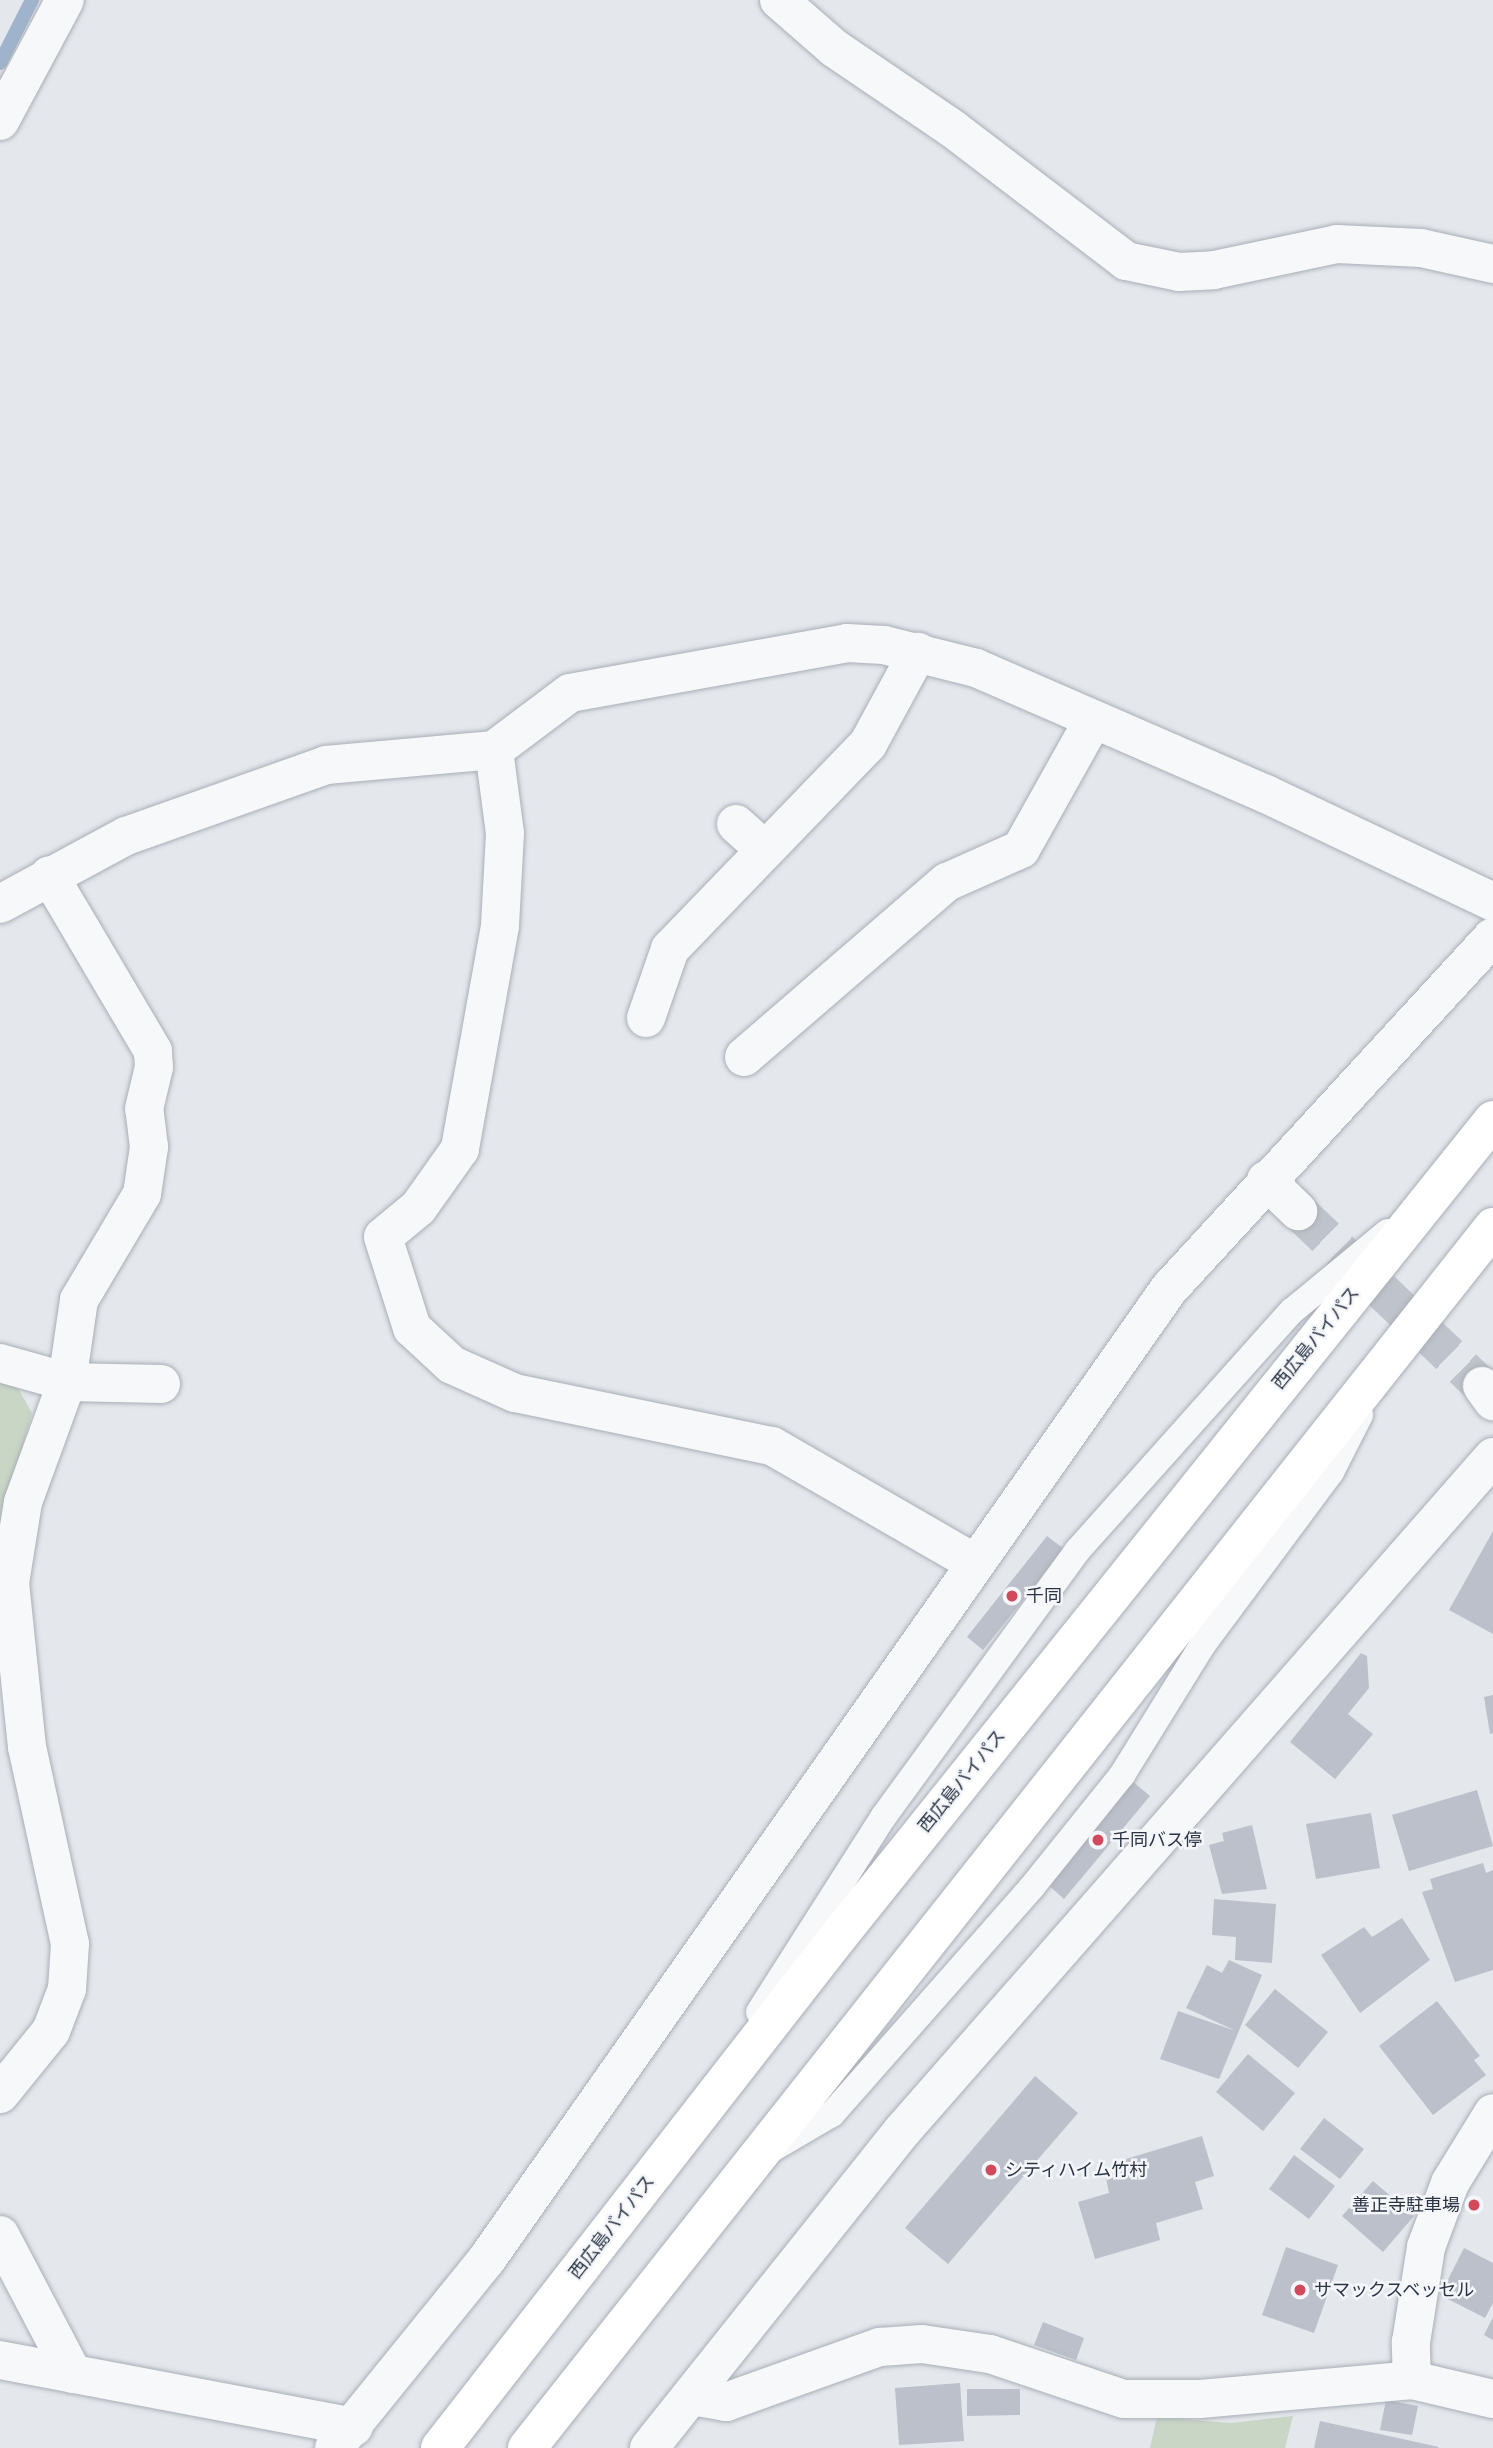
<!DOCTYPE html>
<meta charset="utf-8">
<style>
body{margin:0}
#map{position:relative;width:1493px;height:2448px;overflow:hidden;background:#e4e7ec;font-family:Arial,"Noto Sans JP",sans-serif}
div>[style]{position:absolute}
.green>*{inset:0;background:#c9d6c5}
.stream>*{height:14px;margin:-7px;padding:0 7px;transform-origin:7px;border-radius:7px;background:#9fb4cc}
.building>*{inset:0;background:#bbc0ca}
.street-tunnel>*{height:38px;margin-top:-19px;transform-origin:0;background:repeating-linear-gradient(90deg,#bfc3cb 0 38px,transparent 0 57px)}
.roads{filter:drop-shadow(0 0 2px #a9aeb7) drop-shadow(0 0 2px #a9aeb7)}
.lane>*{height:26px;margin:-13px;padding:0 13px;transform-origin:13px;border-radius:13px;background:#f7f8fa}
.street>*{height:38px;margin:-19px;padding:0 19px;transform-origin:19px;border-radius:19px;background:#f7f8fa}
.highway>*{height:38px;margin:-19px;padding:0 19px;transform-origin:19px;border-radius:19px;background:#fff}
.dots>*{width:19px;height:19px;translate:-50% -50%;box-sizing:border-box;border:4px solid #f4f6f9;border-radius:50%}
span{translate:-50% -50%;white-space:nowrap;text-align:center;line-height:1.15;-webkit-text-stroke:5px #f4f6f9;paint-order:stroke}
.street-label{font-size:18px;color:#2b3445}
.poi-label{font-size:18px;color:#2b3445}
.left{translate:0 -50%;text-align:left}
.right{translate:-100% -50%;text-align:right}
</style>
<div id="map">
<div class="green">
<i style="clip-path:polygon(0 1377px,14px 1381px,32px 1413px,0 1527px)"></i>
<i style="clip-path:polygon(1293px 2416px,1285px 2448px,1150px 2448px,1157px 2417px,1231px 2423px)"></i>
</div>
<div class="stream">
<i style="left:0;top:63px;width:71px;rotate:-63.1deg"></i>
</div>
<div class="building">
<i style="clip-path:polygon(1493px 1531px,1493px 1634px,1449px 1610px)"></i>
<i style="clip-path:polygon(1047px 1536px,1064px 1549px,983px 1650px,967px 1637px)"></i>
<i style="clip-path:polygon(1361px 1653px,1367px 1656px,1369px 1688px,1348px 1714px,1373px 1734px,1335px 1779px,1290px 1742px)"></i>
<i style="clip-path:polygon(1493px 1695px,1493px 1733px,1490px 1734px,1484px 1697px)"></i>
<i style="clip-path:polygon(1132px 1781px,1150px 1796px,1064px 1899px,1046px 1883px)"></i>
<i style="clip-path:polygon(1477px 1790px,1493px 1846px,1409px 1871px,1392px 1815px)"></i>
<i style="clip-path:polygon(1371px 1813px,1380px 1868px,1316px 1879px,1306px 1824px)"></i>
<i style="clip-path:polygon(1252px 1825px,1267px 1889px,1222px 1894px,1209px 1845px,1224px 1841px,1222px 1833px)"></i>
<i style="clip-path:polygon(1483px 1863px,1486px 1873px,1493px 1870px,1493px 1970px,1455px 1982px,1422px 1892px,1433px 1889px,1430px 1879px)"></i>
<i style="clip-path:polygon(1214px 1899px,1276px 1904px,1272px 1963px,1235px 1960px,1236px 1937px,1212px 1935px)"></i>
<i style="clip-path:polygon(1402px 1918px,1430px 1960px,1360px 2013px,1321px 1955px,1364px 1927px,1372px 1937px)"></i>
<i style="clip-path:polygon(1229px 1960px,1262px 1975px,1219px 2079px,1160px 2059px,1178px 2011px,1236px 2031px,1186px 2008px,1207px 1965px,1222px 1973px)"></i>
<i style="clip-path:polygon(1275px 1989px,1328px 2032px,1298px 2068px,1245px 2025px)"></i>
<i style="clip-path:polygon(1437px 2001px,1480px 2056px,1474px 2060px,1486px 2075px,1433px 2115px,1379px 2046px)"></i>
<i style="clip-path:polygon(1248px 2054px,1295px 2093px,1263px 2131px,1216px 2092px)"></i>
<i style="clip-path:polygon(1035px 2076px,1078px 2113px,948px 2264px,905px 2228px)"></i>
<i style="clip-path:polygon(1324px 2118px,1364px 2149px,1340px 2179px,1300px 2149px)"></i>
<i style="clip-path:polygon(1202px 2136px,1214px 2176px,1195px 2182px,1203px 2209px,1156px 2223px,1160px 2240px,1095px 2259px,1078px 2202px,1109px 2193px,1106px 2178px,1119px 2174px,1116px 2162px)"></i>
<i style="clip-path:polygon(1294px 2155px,1335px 2186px,1309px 2219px,1269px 2189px)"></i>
<i style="clip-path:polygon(1373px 2181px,1414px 2216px,1383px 2252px,1342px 2216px)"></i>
<i style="clip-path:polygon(1286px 2247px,1338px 2265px,1314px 2333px,1262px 2315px)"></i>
<i style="clip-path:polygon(1464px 2248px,1493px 2263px,1493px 2303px,1485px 2318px,1440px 2295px)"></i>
<i style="clip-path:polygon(1493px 2317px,1493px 2340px,1484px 2335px)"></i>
<i style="clip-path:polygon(1043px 2322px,1084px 2338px,1076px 2360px,1034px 2345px)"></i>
<i style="clip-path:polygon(960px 2383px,964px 2441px,899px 2445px,895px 2388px)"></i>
<i style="clip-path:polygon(967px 2389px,1020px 2389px,1020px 2415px,967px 2416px)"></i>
<i style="clip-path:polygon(1386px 2400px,1418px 2406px,1412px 2435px,1380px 2430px)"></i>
<i style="clip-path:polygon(1320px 2421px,1439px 2447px,1438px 2448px,1314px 2448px)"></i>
</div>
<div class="street-tunnel">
<i style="left:1298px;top:1211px;width:254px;rotate:43.6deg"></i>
</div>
<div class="roads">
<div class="lane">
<i style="left:759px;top:2012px;width:232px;rotate:-57.5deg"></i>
<i style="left:884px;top:1816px;width:329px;rotate:-53.9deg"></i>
<i style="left:1078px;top:1550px;width:321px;rotate:-48.2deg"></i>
<i style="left:1292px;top:1311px;width:124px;rotate:-39.5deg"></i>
<i style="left:772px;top:2149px;width:69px;rotate:-30.3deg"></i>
<i style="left:832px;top:2114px;width:303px;rotate:-48.6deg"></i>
<i style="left:1032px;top:1887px;width:144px;rotate:-51.2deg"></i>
<i style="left:1122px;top:1775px;width:155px;rotate:-58.2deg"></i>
<i style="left:1204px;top:1643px;width:213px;rotate:-53.4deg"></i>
<i style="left:1331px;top:1472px;width:64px;rotate:-63deg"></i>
</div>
<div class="street">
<i style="left:779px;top:0;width:73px;rotate:41.1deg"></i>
<i style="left:834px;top:48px;width:144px;rotate:34.2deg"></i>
<i style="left:953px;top:129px;width:218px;rotate:37.3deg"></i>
<i style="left:1126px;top:261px;width:54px;rotate:11.7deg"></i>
<i style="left:1179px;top:272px;width:35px;rotate:-3deg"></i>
<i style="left:1214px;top:270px;width:126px;rotate:-11.9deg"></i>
<i style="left:1337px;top:244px;width:84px;rotate:2.7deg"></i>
<i style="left:1421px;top:248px;width:74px;rotate:12.5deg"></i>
<i style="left:0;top:121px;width:137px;rotate:-61.8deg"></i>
<i style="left:494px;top:750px;width:84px;rotate:82.5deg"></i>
<i style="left:505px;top:833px;width:93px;rotate:93.1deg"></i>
<i style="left:500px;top:926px;width:227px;rotate:100.2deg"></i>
<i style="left:460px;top:1149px;width:72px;rotate:125.4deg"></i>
<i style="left:418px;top:1208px;width:45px;rotate:140.4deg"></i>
<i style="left:383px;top:1237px;width:96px;rotate:72.3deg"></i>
<i style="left:412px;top:1328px;width:54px;rotate:42.8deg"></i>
<i style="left:452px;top:1365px;width:69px;rotate:24deg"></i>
<i style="left:515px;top:1393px;width:262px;rotate:11.7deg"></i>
<i style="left:772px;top:1446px;width:234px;rotate:30deg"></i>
<i style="left:736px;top:824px;width:38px;rotate:42deg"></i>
<i style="left:0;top:904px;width:143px;rotate:-28.4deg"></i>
<i style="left:126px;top:836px;width:212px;rotate:-19.5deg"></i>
<i style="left:326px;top:765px;width:169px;rotate:-5.1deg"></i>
<i style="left:494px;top:750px;width:95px;rotate:-36.9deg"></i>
<i style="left:570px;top:693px;width:281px;rotate:-10.2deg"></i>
<i style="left:847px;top:643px;width:37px;rotate:3deg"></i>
<i style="left:884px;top:645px;width:95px;rotate:14deg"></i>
<i style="left:976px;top:668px;width:316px;rotate:23.5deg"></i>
<i style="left:1266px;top:794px;width:251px;rotate:25.4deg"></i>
<i style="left:646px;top:1018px;width:73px;rotate:-70.8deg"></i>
<i style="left:670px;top:949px;width:285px;rotate:-46deg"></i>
<i style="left:868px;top:744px;width:105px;rotate:-61.5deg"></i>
<i style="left:744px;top:1057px;width:268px;rotate:-40.8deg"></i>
<i style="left:947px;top:882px;width:81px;rotate:-24deg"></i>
<i style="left:1021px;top:849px;width:145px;rotate:-60.8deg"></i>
<i style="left:1266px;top:1180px;width:45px;rotate:44.1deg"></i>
<i style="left:0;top:1363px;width:70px;rotate:15.8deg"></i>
<i style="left:67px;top:1382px;width:94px;rotate:1.2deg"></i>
<i style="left:1482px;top:1386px;width:19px;rotate:54deg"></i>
<i style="left:0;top:2094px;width:81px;rotate:-51deg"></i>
<i style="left:51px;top:2031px;width:45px;rotate:-69.1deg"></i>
<i style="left:67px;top:1989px;width:45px;rotate:-86.2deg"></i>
<i style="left:70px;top:1944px;width:202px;rotate:-102.3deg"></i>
<i style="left:27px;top:1747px;width:165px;rotate:-95.9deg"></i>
<i style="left:10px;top:1583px;width:82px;rotate:-80.9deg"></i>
<i style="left:23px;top:1502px;width:128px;rotate:-69.9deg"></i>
<i style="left:67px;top:1382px;width:83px;rotate:-81.7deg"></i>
<i style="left:79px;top:1300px;width:123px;rotate:-59.3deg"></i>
<i style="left:142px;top:1194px;width:48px;rotate:-81.5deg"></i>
<i style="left:149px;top:1147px;width:38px;rotate:-97deg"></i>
<i style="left:144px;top:1109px;width:43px;rotate:-76.6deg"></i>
<i style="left:154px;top:1067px;width:16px;rotate:-94deg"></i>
<i style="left:153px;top:1051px;width:204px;rotate:-120.6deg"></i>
<i style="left:0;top:2235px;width:157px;rotate:62.3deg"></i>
<i style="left:0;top:2360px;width:360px;rotate:10.7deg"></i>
<i style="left:1412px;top:2380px;width:38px;rotate:-92deg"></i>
<i style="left:1411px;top:2342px;width:96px;rotate:-81deg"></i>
<i style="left:1426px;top:2247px;width:68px;rotate:-69.4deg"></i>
<i style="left:1450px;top:2183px;width:82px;rotate:-58.4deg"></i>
<i style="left:692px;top:2396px;width:35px;rotate:10deg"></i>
<i style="left:726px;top:2402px;width:164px;rotate:-19.7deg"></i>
<i style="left:880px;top:2347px;width:42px;rotate:-4.1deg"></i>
<i style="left:922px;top:2344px;width:69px;rotate:8.4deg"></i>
<i style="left:990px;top:2354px;width:141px;rotate:18.6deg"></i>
<i style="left:1124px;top:2399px;width:76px"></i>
<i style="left:1200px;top:2399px;width:213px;rotate:-5.1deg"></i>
<i style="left:1412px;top:2380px;width:83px;rotate:13.2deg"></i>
<i style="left:334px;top:2448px;width:243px;rotate:-51deg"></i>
<i style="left:487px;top:2259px;width:1186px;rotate:-54.89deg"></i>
<i style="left:1169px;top:1289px;width:478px;rotate:-47.4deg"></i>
<i style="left:649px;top:2448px;width:407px;rotate:-51.4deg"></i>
<i style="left:903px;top:2130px;width:895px;rotate:-48.76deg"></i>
</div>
<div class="highway">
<i style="left:440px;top:2448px;width:648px;rotate:-52.09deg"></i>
<i style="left:838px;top:1937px;width:1047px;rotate:-51.28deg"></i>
<i style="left:527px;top:2448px;width:1557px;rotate:-51.65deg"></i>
</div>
</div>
<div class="dots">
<i style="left:1012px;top:1596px;background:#d1495b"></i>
<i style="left:1098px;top:1840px;background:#d1495b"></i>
<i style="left:991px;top:2170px;background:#d1495b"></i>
<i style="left:1474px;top:2205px;background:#d1495b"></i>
<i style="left:1300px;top:2290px;background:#d1495b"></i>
</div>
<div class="street-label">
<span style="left:1316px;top:1338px;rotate:-51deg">西広島バイパス</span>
<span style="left:962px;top:1781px;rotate:-51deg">西広島バイパス</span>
<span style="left:612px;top:2227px;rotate:-52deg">西広島バイパス</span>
</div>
<div class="poi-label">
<span class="left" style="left:1026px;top:1596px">千同</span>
<span class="left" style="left:1112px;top:1840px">千同バス停</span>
<span class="left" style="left:1005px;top:2170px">シティハイム竹村</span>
<span class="right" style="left:1460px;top:2205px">善正寺駐車場</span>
<span class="left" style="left:1314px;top:2290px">サマックスベッセル</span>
</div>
</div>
